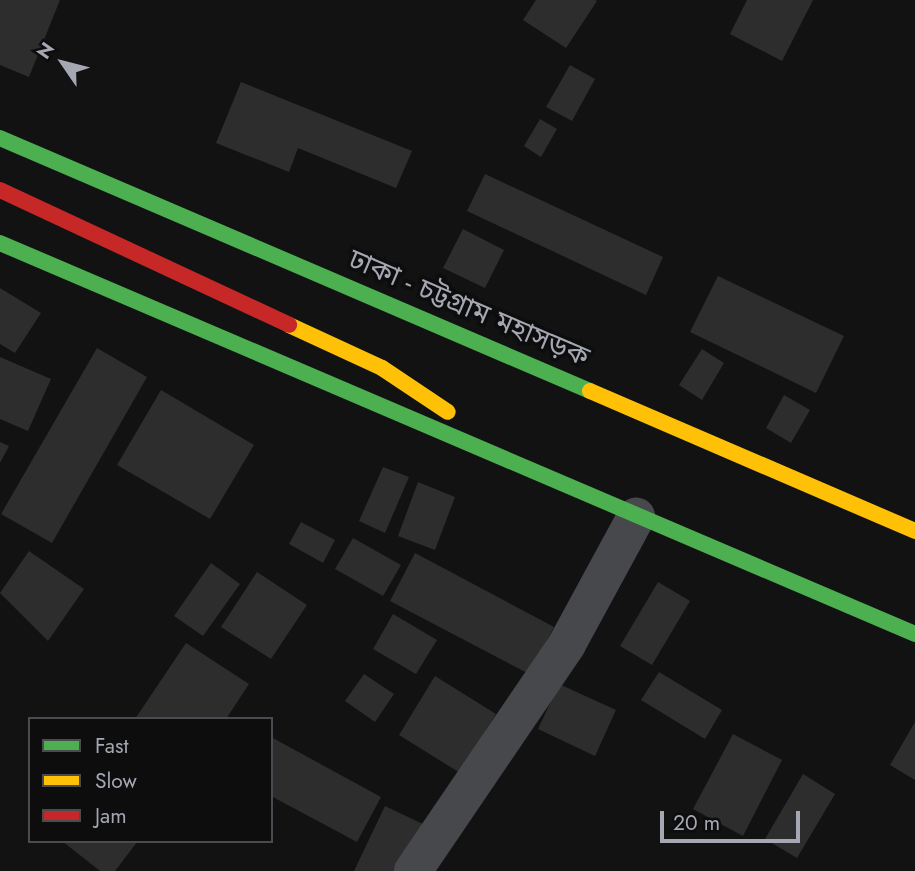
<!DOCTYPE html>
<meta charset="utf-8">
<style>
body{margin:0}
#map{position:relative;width:915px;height:871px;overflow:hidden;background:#121213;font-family:Jost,"Noto Sans Bengali",sans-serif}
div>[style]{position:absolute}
.building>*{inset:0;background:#2d2d2e}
.street>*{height:38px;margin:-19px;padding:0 19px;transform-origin:19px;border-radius:19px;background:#47484c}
.fast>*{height:16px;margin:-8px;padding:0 8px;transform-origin:8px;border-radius:8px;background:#4caf50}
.slow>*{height:16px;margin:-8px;padding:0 8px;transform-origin:8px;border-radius:8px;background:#ffc107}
.jam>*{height:16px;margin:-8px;padding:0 8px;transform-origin:8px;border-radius:8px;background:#c62828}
span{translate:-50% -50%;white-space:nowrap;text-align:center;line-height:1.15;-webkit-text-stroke:7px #0d0d0e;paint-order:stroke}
.street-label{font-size:28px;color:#a5a8b2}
.legend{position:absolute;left:28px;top:717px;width:245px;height:126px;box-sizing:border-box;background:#0d0d0e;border:2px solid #4a4b50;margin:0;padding:9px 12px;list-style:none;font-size:21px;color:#a5a8b2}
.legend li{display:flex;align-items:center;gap:14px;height:35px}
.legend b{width:35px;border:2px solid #4a4b50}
.north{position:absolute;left:28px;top:28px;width:70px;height:70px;-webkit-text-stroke:5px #0d0d0e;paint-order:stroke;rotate:305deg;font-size:19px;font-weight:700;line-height:28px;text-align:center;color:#a5a8b2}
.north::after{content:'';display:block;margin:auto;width:24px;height:32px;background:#a5a8b2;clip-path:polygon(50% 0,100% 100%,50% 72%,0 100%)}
.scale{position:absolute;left:660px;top:811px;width:140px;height:32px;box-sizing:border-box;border:4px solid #a5a8b2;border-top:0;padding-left:9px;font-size:21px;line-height:24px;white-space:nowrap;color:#a5a8b2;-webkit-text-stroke:5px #0d0d0e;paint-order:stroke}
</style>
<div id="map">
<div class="building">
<i style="clip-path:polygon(0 0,60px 0,29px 77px,0 65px)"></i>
<i style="clip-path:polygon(536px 0,595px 0,597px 1px,566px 48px,523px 20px)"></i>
<i style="clip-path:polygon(747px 0,813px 0,782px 61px,730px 34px)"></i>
<i style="clip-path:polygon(570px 65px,595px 79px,572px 121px,546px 107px)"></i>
<i style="clip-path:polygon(241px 82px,412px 151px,396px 188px,298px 148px,289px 172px,216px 143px)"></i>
<i style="clip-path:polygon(540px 119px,557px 129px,541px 157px,524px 146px)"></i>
<i style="clip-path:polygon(485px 174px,663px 257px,646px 295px,467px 211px)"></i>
<i style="clip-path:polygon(463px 229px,504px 250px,485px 288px,443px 268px)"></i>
<i style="clip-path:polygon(718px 276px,844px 336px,816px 393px,690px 332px)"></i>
<i style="clip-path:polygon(0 288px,41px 313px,15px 353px,0 344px)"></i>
<i style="clip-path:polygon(97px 348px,147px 377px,52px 543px,1px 514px)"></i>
<i style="clip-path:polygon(702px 349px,724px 363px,702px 400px,679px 385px)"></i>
<i style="clip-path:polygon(0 357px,51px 379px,28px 431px,0 419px)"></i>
<i style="clip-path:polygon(161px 390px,254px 445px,210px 519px,117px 465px)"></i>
<i style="clip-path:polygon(784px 395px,810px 410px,791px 443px,766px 428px)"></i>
<i style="clip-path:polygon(0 442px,9px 446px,0 463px)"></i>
<i style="clip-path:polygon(383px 467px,409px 477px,385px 533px,359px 521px)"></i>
<i style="clip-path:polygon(418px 482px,455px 497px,435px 550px,398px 536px)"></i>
<i style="clip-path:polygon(301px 522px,335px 540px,323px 563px,289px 544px)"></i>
<i style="clip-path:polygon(353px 538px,401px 565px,383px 596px,335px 569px)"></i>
<i style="clip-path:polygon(29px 551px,84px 589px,48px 641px,0 593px)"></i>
<i style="clip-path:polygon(415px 553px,554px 627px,529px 674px,390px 601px)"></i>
<i style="clip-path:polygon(211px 563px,240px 584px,203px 636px,174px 616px)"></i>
<i style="clip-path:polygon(257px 572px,307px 605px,271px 659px,221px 627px)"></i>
<i style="clip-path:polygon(658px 582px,690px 601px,652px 665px,620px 646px)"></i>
<i style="clip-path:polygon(393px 614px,437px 640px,416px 674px,373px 649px)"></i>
<i style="clip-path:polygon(186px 643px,249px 684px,226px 719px,135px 719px)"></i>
<i style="clip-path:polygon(659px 672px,722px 710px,705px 739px,641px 700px)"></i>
<i style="clip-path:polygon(364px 674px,394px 694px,375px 722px,345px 701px)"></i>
<i style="clip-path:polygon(435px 676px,496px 714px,460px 773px,399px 735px)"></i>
<i style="clip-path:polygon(559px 684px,616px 710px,595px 756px,538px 729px)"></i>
<i style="clip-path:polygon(915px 722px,915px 780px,890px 765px)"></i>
<i style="clip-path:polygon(733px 734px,782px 760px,743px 836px,693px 809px)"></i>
<i style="clip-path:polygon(271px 737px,381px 797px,357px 842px,271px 796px)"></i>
<i style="clip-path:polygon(803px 774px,835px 794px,797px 858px,765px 839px)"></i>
<i style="clip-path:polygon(385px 806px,427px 826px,405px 871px,354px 871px)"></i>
<i style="clip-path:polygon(62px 841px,138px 841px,115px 871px,100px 871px)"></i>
</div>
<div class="street">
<i style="left:413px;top:871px;width:274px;rotate:-55.8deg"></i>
<i style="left:567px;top:644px;width:145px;rotate:-61.5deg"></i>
</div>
<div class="fast">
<i style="left:0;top:138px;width:642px;rotate:23.21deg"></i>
<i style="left:0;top:243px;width:995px;rotate:23.14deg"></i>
</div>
<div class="slow">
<i style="left:289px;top:325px;width:102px;rotate:24.8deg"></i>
<i style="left:382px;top:368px;width:79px;rotate:33.7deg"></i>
<i style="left:590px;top:391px;width:354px;rotate:23.3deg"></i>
</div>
<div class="jam">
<i style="left:0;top:190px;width:319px;rotate:25deg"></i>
</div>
<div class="street-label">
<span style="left:469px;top:308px;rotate:23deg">ঢাকা - চট্টগ্রাম মহাসড়ক</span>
</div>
<ul class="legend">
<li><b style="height:9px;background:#4caf50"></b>Fast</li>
<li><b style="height:9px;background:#ffc107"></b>Slow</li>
<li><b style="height:9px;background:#c62828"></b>Jam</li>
</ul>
<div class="north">N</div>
<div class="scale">20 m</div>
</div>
